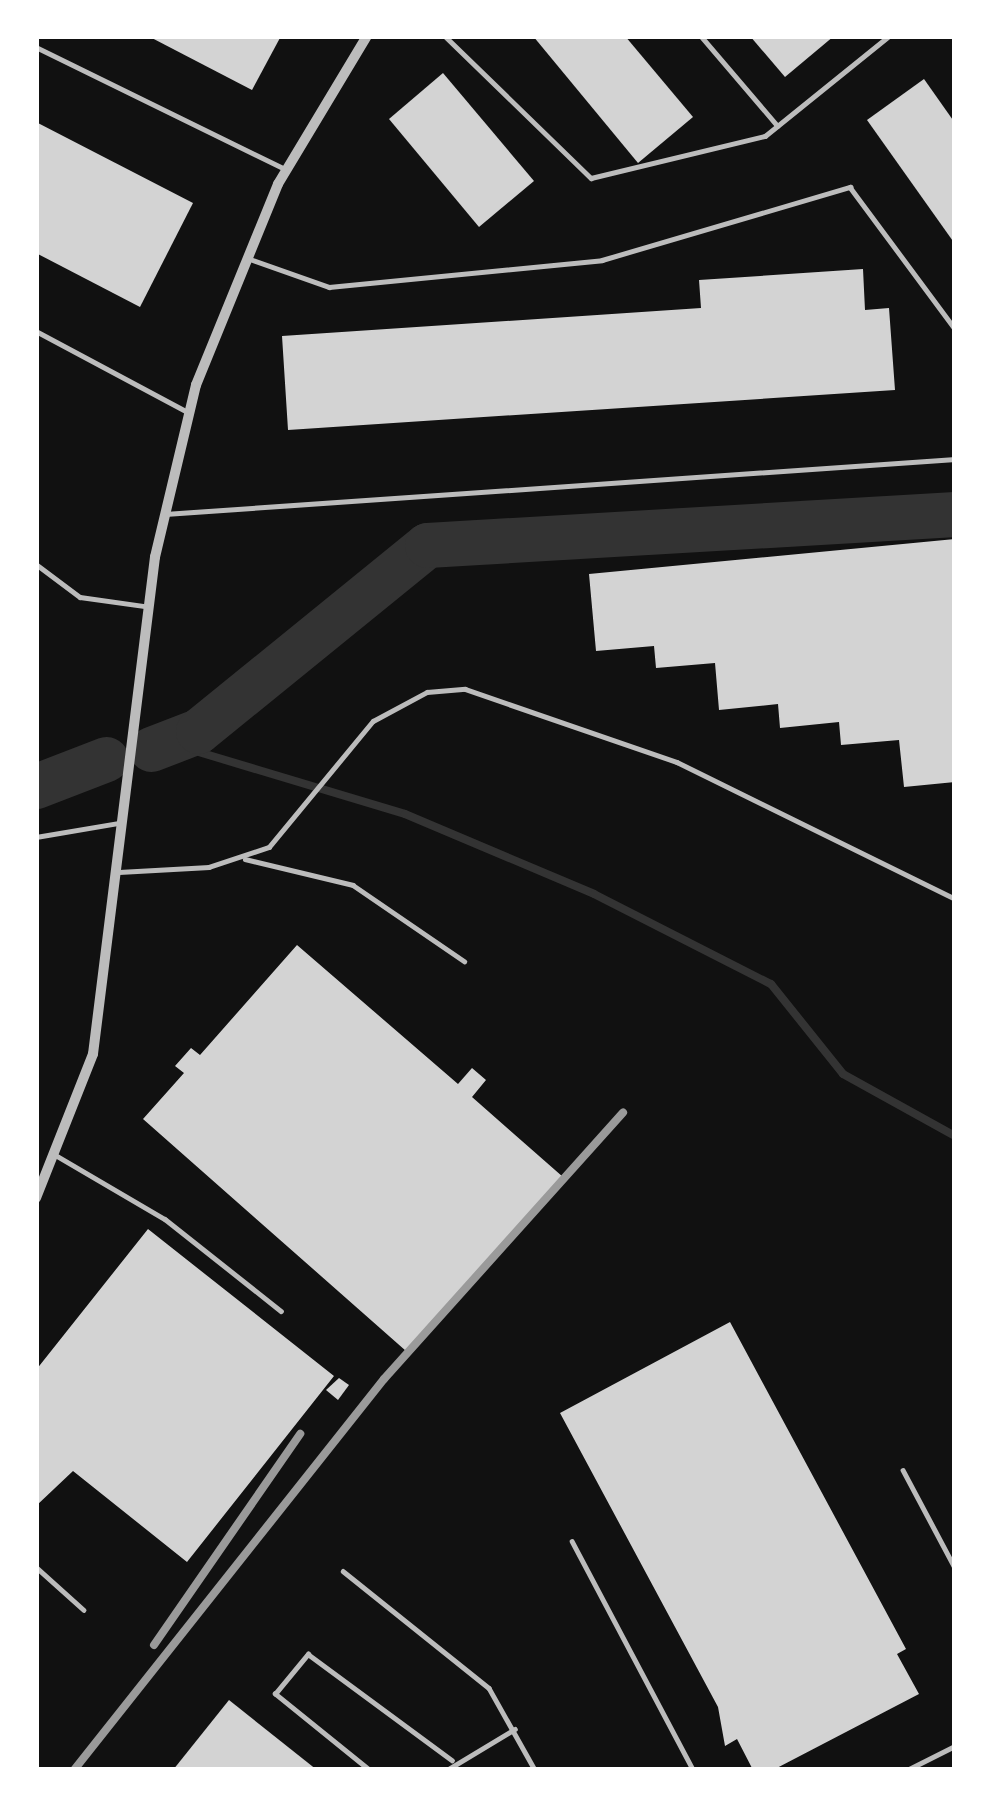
<!DOCTYPE html>
<style>
body{margin:0}
#map{position:relative;width:991px;height:1806px;overflow:hidden;background:#111;font-family:Barlow,sans-serif}
div>[style]{position:absolute}
.stream>*{height:8px;margin:-4px;padding:0 4px;transform-origin:4px;border-radius:4px;background:#333}
.river>*{height:45px;margin:-22.5px;padding:0 22.5px;transform-origin:22.5px;border-radius:22.5px;background:#333}
.building>*{inset:0;background:#d3d3d3}
.service>*{height:4.5px;margin:-2.25px;padding:0 2.25px;transform-origin:2.25px;border-radius:2.25px;background:#bcbcbc}
.minor>*{height:10px;margin:-5px;padding:0 5px;transform-origin:5px;border-radius:5px;background:#bcbcbc}
.rail>*{height:8px;margin:-4px;padding:0 4px;transform-origin:4px;border-radius:4px;background:#9a9a9a}
span{translate:-50% -50%;white-space:nowrap;text-align:center;line-height:1.15;-webkit-text-stroke:10px #fff;paint-order:stroke}
.frame{position:absolute;inset:0;border:39px solid #fff;pointer-events:none}
</style>
<div id="map">
<div class="stream">
<i style="left:172px;top:744px;width:243px;rotate:16.7deg"></i>
<i style="left:405px;top:814px;width:205px;rotate:22.9deg"></i>
<i style="left:594px;top:894px;width:199px;rotate:27deg"></i>
<i style="left:771px;top:984px;width:115px;rotate:51.3deg"></i>
<i style="left:843px;top:1074px;width:128px;rotate:29deg"></i>
</div>
<div class="river">
<i style="left:151px;top:749px;width:50px;rotate:-21deg"></i>
<i style="left:198px;top:731px;width:295px;rotate:-39.1deg"></i>
<i style="left:427px;top:545px;width:529px;rotate:-3.36deg"></i>
<i style="left:36px;top:786px;width:75px;rotate:-21.1deg"></i>
</div>
<div class="building">
<i style="clip-path:polygon(148px 36px,281px 36px,252px 90px)"></i>
<i style="clip-path:polygon(533px 36px,625px 36px,693px 117px,638px 163px)"></i>
<i style="clip-path:polygon(750px 36px,834px 36px,785px 77px)"></i>
<i style="clip-path:polygon(443px 73px,534px 181px,479px 227px,389px 119px)"></i>
<i style="clip-path:polygon(924px 79px,955px 123px,955px 244px,867px 120px)"></i>
<i style="clip-path:polygon(36px 122px,193px 203px,140px 307px,36px 253px)"></i>
<i style="clip-path:polygon(863px 269px,865px 310px,889px 308px,895px 390px,288px 430px,282px 336px,701px 308px,699px 280px)"></i>
<i style="clip-path:polygon(955px 539px,955px 782px,904px 787px,899px 740px,841px 745px,839px 722px,780px 728px,778px 704px,719px 710px,715px 663px,656px 668px,654px 646px,596px 651px,589px 574px)"></i>
<i style="clip-path:polygon(297px 945px,458px 1084px,472px 1068px,486px 1080px,472px 1097px,563px 1177px,406px 1351px,143px 1119px,184px 1073px,175px 1066px,191px 1048px,200px 1055px)"></i>
<i style="clip-path:polygon(148px 1229px,334px 1376px,187px 1562px,73px 1471px,36px 1506px,36px 1370px)"></i>
<i style="clip-path:polygon(730px 1322px,906px 1649px,897px 1654px,919px 1694px,773px 1770px,753px 1770px,737px 1739px,725px 1746px,718px 1707px,560px 1413px)"></i>
<i style="clip-path:polygon(339px 1378px,349px 1385px,338px 1400px,326px 1390px)"></i>
<i style="clip-path:polygon(229px 1700px,317px 1770px,173px 1770px)"></i>
</div>
<div class="service">
<i style="left:445px;top:36px;width:204px;rotate:44.2deg"></i>
<i style="left:591px;top:178px;width:179px;rotate:-13.6deg"></i>
<i style="left:765px;top:136px;width:159px;rotate:-38.9deg"></i>
<i style="left:701px;top:36px;width:118px;rotate:49.5deg"></i>
<i style="left:36px;top:47px;width:277px;rotate:26.1deg"></i>
<i style="left:250px;top:259px;width:84px;rotate:19.5deg"></i>
<i style="left:329px;top:287px;width:274px;rotate:-5.6deg"></i>
<i style="left:602px;top:260px;width:259px;rotate:-16.4deg"></i>
<i style="left:850px;top:187px;width:177px;rotate:53.5deg"></i>
<i style="left:36px;top:331px;width:172px;rotate:28.1deg"></i>
<i style="left:165px;top:514px;width:792px;rotate:-3.98deg"></i>
<i style="left:36px;top:564px;width:55px;rotate:36.9deg"></i>
<i style="left:80px;top:597px;width:65px;rotate:8deg"></i>
<i style="left:36px;top:837px;width:84px;rotate:-9.6deg"></i>
<i style="left:245px;top:859px;width:111px;rotate:13.5deg"></i>
<i style="left:353px;top:885px;width:135px;rotate:34.4deg"></i>
<i style="left:119px;top:872px;width:90px;rotate:-3.2deg"></i>
<i style="left:209px;top:867px;width:63px;rotate:-18.4deg"></i>
<i style="left:269px;top:847px;width:163px;rotate:-50.5deg"></i>
<i style="left:373px;top:721px;width:61px;rotate:-28.2deg"></i>
<i style="left:427px;top:692px;width:38px;rotate:-5deg"></i>
<i style="left:465px;top:689px;width:224px;rotate:19deg"></i>
<i style="left:677px;top:762px;width:310px;rotate:26.2deg"></i>
<i style="left:57px;top:1156px;width:125px;rotate:30.3deg"></i>
<i style="left:165px;top:1219px;width:148px;rotate:38.4deg"></i>
<i style="left:903px;top:1470px;width:111px;rotate:62deg"></i>
<i style="left:572px;top:1541px;width:259px;rotate:62.1deg"></i>
<i style="left:36px;top:1567px;width:64px;rotate:41.9deg"></i>
<i style="left:343px;top:1571px;width:187px;rotate:38.7deg"></i>
<i style="left:489px;top:1688px;width:94px;rotate:60.7deg"></i>
<i style="left:369px;top:1770px;width:121px;rotate:-141deg"></i>
<i style="left:275px;top:1694px;width:52px;rotate:-50.5deg"></i>
<i style="left:308px;top:1654px;width:179px;rotate:36.4deg"></i>
<i style="left:447px;top:1770px;width:79px;rotate:-31.1deg"></i>
<i style="left:907px;top:1770px;width:54px;rotate:-26.6deg"></i>
</div>
<div class="minor">
<i style="left:36px;top:1198px;width:155px;rotate:-68.4deg"></i>
<i style="left:93px;top:1054px;width:501px;rotate:-82.89deg"></i>
<i style="left:155px;top:557px;width:177px;rotate:-76.6deg"></i>
<i style="left:196px;top:385px;width:217px;rotate:-67.8deg"></i>
<i style="left:278px;top:184px;width:173px;rotate:-59deg"></i>
</div>
<div class="rail">
<i style="left:154px;top:1645px;width:257px;rotate:-55.3deg"></i>
<i style="left:74px;top:1770px;width:499px;rotate:-51.6deg"></i>
<i style="left:384px;top:1379px;width:358px;rotate:-48.1deg"></i>
</div>
<div class="frame"></div>
</div>
